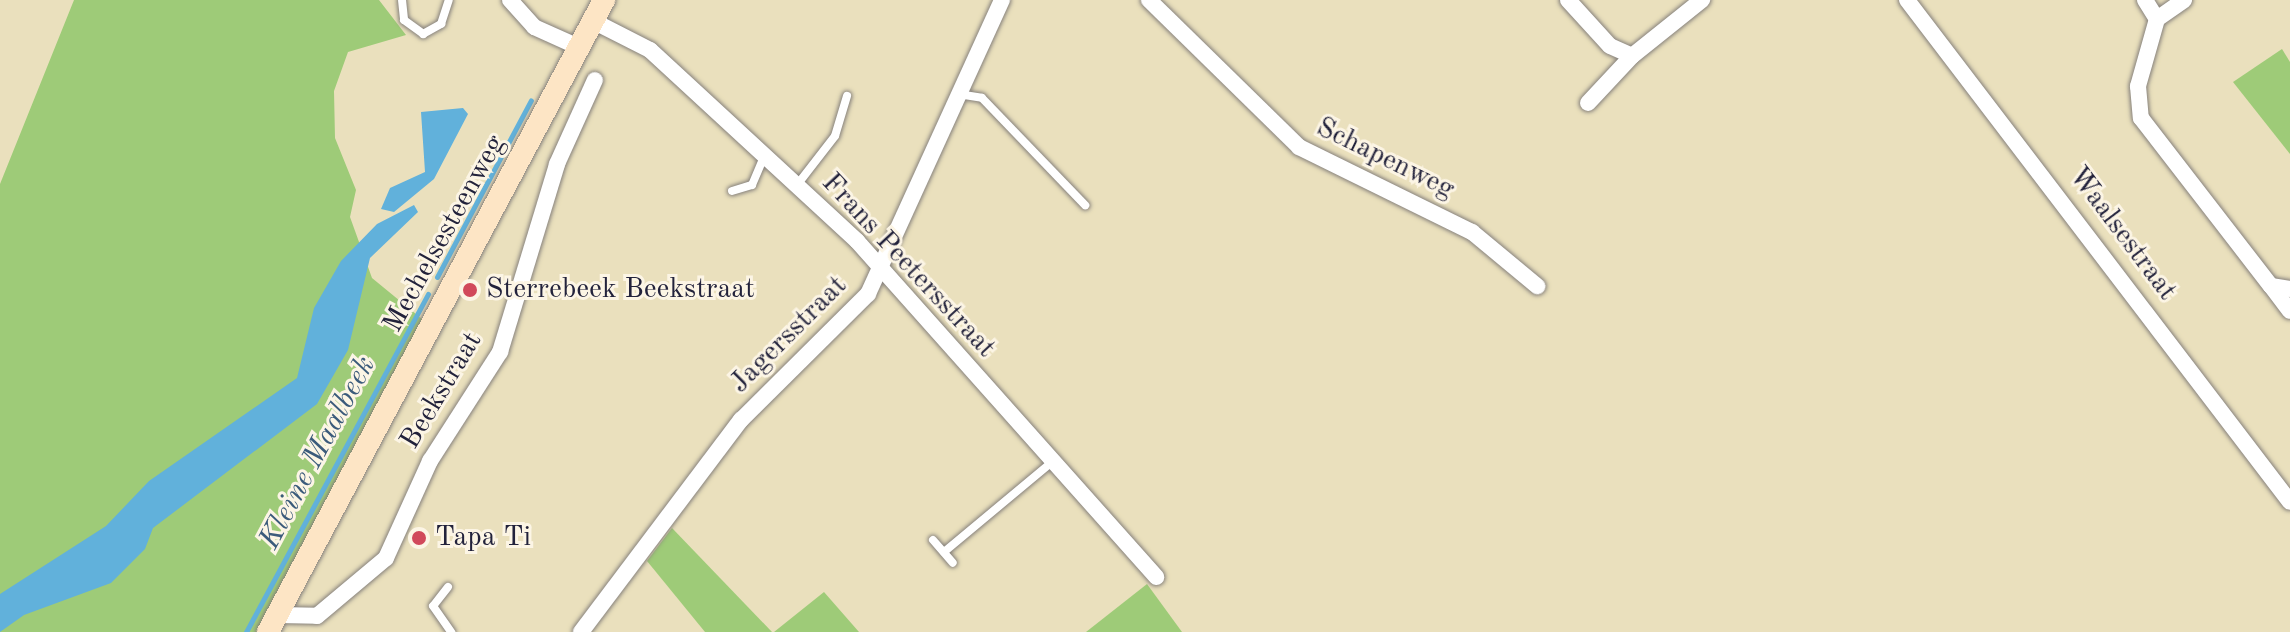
<!DOCTYPE html>
<style>
body{margin:0}
#map{position:relative;width:2290px;height:632px;overflow:hidden;background:#eae0bd;font-family:"Old Standard TT",serif}
div>[style]{position:absolute}
.green>*{inset:0;background:#9ecb78}
.water>*{inset:0;background:#61b1db}
.stream>*{height:5px;margin:-2.5px;padding:0 2.5px;transform-origin:2.5px;border-radius:2.5px;background:#61b1db}
.roads{filter:drop-shadow(0 0 2px #86817c) drop-shadow(0 0 2px #86817c)}
.lane>*{height:8px;margin:-4px;padding:0 4px;transform-origin:4px;border-radius:4px;background:#fff}
.street>*{height:16px;margin:-8px;padding:0 8px;transform-origin:8px;border-radius:8px;background:#fff}
.secondary>*{height:22px;margin:-11px;padding:0 11px;transform-origin:11px;border-radius:11px;background:#fde5c5}
.dots>*{width:22px;height:22px;translate:-50% -50%;box-sizing:border-box;border:4px solid #fcf5e5;border-radius:50%}
span{translate:-50% -50%;white-space:nowrap;text-align:center;line-height:1.15;-webkit-text-stroke:6px #fcf5e5;paint-order:stroke}
.street-label{font-size:28px;color:#22223b}
.poi-label{font-size:28px;color:#22223b}
.left{translate:0 -50%;text-align:left}
.water-label{font-size:30px;color:#3b5b7b;font-style:italic}
</style>
<div id="map">
<div class="green">
<i style="clip-path:polygon(74px 0,379px 0,406px 35px,348px 52px,334px 91px,335px 138px,356px 190px,350px 217px,372px 278px,422px 319px,261px 632px,0 632px,0 184px)"></i>
<i style="clip-path:polygon(2282px 49px,2290px 62px,2290px 154px,2233px 82px)"></i>
<i style="clip-path:polygon(672px 528px,772px 632px,705px 632px,647px 561px)"></i>
<i style="clip-path:polygon(1147px 584px,1182px 632px,1086px 632px)"></i>
<i style="clip-path:polygon(824px 592px,859px 632px,774px 632px)"></i>
</div>
<div class="water">
<i style="clip-path:polygon(463px 108px,468px 114px,434px 179px,394px 212px,381px 209px,390px 188px,425px 172px,421px 112px)"></i>
<i style="clip-path:polygon(414px 205px,418px 212px,370px 258px,348px 350px,317px 404px,153px 528px,145px 549px,111px 583px,24px 615px,0 632px,0 594px,106px 526px,149px 481px,297px 378px,314px 308px,341px 261px,377px 224px)"></i>
</div>
<div class="stream">
<i style="left:437px;top:277px;width:200px;rotate:-62deg"></i>
<i style="left:246px;top:632px;width:384px;rotate:-61.7deg"></i>
</div>
<div class="roads">
<div class="lane">
<i style="left:402px;top:0;width:20px;rotate:84deg"></i>
<i style="left:404px;top:20px;width:24px;rotate:36deg"></i>
<i style="left:423px;top:34px;width:21px;rotate:-29deg"></i>
<i style="left:441px;top:24px;width:25px;rotate:-72deg"></i>
<i style="left:958px;top:94px;width:24px;rotate:9deg"></i>
<i style="left:982px;top:98px;width:149px;rotate:46.1deg"></i>
<i style="left:797px;top:185px;width:62px;rotate:-52.2deg"></i>
<i style="left:835px;top:136px;width:42px;rotate:-73.3deg"></i>
<i style="left:732px;top:191px;width:21px;rotate:-17deg"></i>
<i style="left:752px;top:185px;width:33px;rotate:-67deg"></i>
<i style="left:933px;top:540px;width:30px;rotate:49deg"></i>
<i style="left:944px;top:552px;width:139px;rotate:-39.8deg"></i>
<i style="left:448px;top:587px;width:24px;rotate:128deg"></i>
<i style="left:433px;top:606px;width:32px;rotate:55deg"></i>
</div>
<div class="street">
<i style="left:510px;top:0;width:36px;rotate:48deg"></i>
<i style="left:534px;top:27px;width:51px;rotate:24.1deg"></i>
<i style="left:1149px;top:0;width:210px;rotate:44.4deg"></i>
<i style="left:1299px;top:147px;width:193px;rotate:26.2deg"></i>
<i style="left:1472px;top:232px;width:85px;rotate:39.7deg"></i>
<i style="left:1568px;top:0;width:62px;rotate:47.6deg"></i>
<i style="left:1610px;top:46px;width:24px;rotate:24deg"></i>
<i style="left:1632px;top:56px;width:90px;rotate:-38.7deg"></i>
<i style="left:1907px;top:0;width:631px;rotate:52.66deg"></i>
<i style="left:2145px;top:0;width:22px;rotate:58deg"></i>
<i style="left:2157px;top:19px;width:70px;rotate:105.8deg"></i>
<i style="left:2138px;top:86px;width:32px;rotate:85deg"></i>
<i style="left:2141px;top:118px;width:212px;rotate:52.3deg"></i>
<i style="left:2271px;top:286px;width:19px;rotate:9deg"></i>
<i style="left:2157px;top:19px;width:33px;rotate:-35deg"></i>
<i style="left:595px;top:22px;width:62px;rotate:27deg"></i>
<i style="left:650px;top:50px;width:282px;rotate:42.7deg"></i>
<i style="left:857px;top:241px;width:450px;rotate:48.3deg"></i>
<i style="left:1588px;top:103px;width:64px;rotate:-46.9deg"></i>
<i style="left:2271px;top:286px;width:31px;rotate:53deg"></i>
<i style="left:278px;top:615px;width:39px;rotate:1deg"></i>
<i style="left:317px;top:616px;width:90px;rotate:-40deg"></i>
<i style="left:386px;top:558px;width:107px;rotate:-65.6deg"></i>
<i style="left:430px;top:461px;width:130px;rotate:-57.3deg"></i>
<i style="left:500px;top:352px;width:196px;rotate:-73.1deg"></i>
<i style="left:557px;top:164px;width:92px;rotate:-65.7deg"></i>
<i style="left:581px;top:632px;width:266px;rotate:-53deg"></i>
<i style="left:741px;top:420px;width:179px;rotate:-44.8deg"></i>
<i style="left:868px;top:294px;width:323px;rotate:-65.5deg"></i>
</div>
<div class="secondary">
<i style="left:268px;top:632px;width:716px;rotate:-62deg"></i>
</div>
</div>
<div class="dots">
<i style="left:470px;top:290px;background:#d1495b"></i>
<i style="left:419px;top:538px;background:#d1495b"></i>
</div>
<div class="street-label">
<span style="left:1385px;top:159px;rotate:26deg">Schapenweg</span>
<span style="left:445px;top:234px;rotate:-61deg">Mechelsesteenweg</span>
<span style="left:2122px;top:234px;rotate:53deg">Waalsestraat</span>
<span style="left:908px;top:266px;rotate:47deg">Frans Peetersstraat</span>
<span style="left:789px;top:335px;rotate:-45deg">Jagersstraat</span>
<span style="left:442px;top:391px;rotate:-59deg">Beekstraat</span>
</div>
<div class="poi-label">
<span class="left" style="left:486px;top:290px">Sterrebeek Beekstraat</span>
<span class="left" style="left:435px;top:538px">Tapa Ti</span>
</div>
<div class="water-label">
<span style="left:318px;top:453px;rotate:-62deg">Kleine Maalbeek</span>
</div>
</div>
